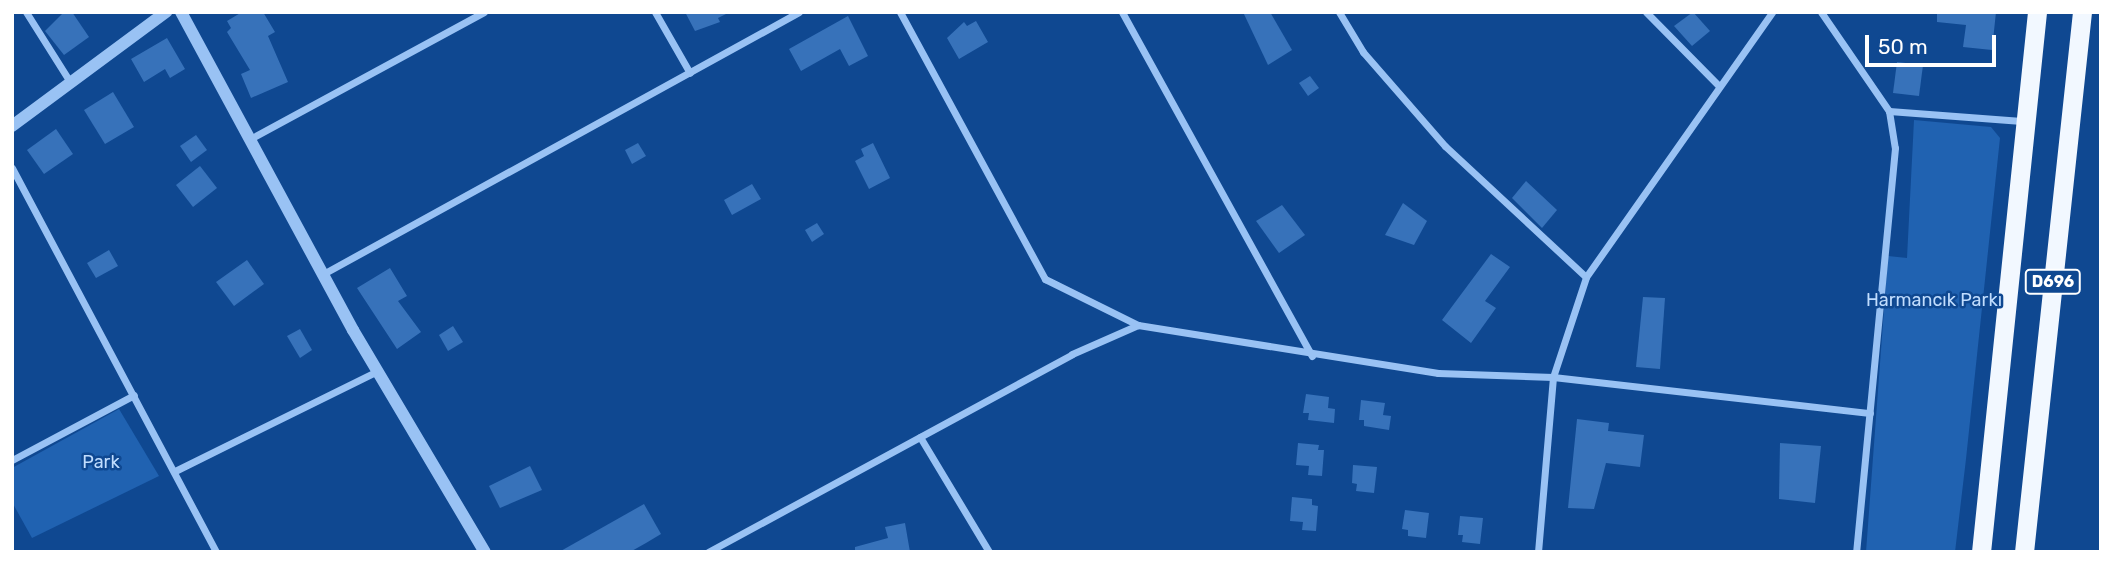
<!DOCTYPE html>
<meta charset="utf-8">
<style>
body{margin:0}
#map{position:relative;width:2113px;height:564px;overflow:hidden;background:#0f4891;font-family:Rubik,sans-serif}
div>[style]{position:absolute}
.green>*{inset:0;background:#2062b1}
.building>*{inset:0;background:#3772ba}
.minor>*{height:7px;margin:-3.5px;padding:0 3.5px;transform-origin:3.5px;border-radius:3.5px;background:#99c2f4}
.tertiary>*{height:12px;margin:-6px;padding:0 6px;transform-origin:6px;border-radius:6px;background:#99c2f4}
.trunk>*{height:19px;margin:-9.5px;padding:0 9.5px;transform-origin:9.5px;border-radius:9.5px;background:#f2f8ff}
span{translate:-50% -50%;white-space:nowrap;text-align:center;line-height:1.15;-webkit-text-stroke:5px #0f4891;paint-order:stroke}
.shield-label span{padding:2px 5px;background:#0f4891;border:2px solid;border-radius:5px;-webkit-text-stroke-width:0}
.shield-label{font-size:16px;color:#fff;font-weight:700}
.park-label{font-size:18px;color:#c1ddfe}
.frame{position:absolute;inset:0;border:14px solid #fff;pointer-events:none}
.scale{position:absolute;left:1865px;top:35px;width:131px;height:32px;box-sizing:border-box;border:4px solid #fff;border-top:0;padding-left:9px;font-size:21px;line-height:24px;white-space:nowrap;color:#fff;-webkit-text-stroke:5px #0f4891;paint-order:stroke}
</style>
<div id="map">
<div class="green">
<i style="clip-path:polygon(1914px 120px,1991px 127px,2000px 138px,1966px 459px,1955px 552px,1866px 552px,1888px 256px,1907px 258px)"></i>
<i style="clip-path:polygon(119px 409px,159px 476px,32px 538px,12px 502px,12px 468px)"></i>
</div>
<div class="building">
<i style="clip-path:polygon(64px 12px,72px 12px,89px 37px,64px 55px,45px 31px)"></i>
<i style="clip-path:polygon(242px 12px,263px 12px,275px 32px,268px 36px,288px 82px,251px 98px,241px 74px,250px 70px,227px 32px,231px 28px,227px 21px)"></i>
<i style="clip-path:polygon(685px 12px,730px 12px,718px 18px,720px 22px,695px 31px)"></i>
<i style="clip-path:polygon(1243px 12px,1270px 12px,1292px 50px,1268px 65px)"></i>
<i style="clip-path:polygon(1693px 12px,1710px 31px,1692px 46px,1674px 26px)"></i>
<i style="clip-path:polygon(1937px 12px,1996px 12px,1992px 50px,1963px 47px,1966px 25px,1937px 22px)"></i>
<i style="clip-path:polygon(848px 16px,868px 56px,849px 66px,840px 49px,801px 71px,789px 49px)"></i>
<i style="clip-path:polygon(976px 21px,988px 42px,959px 59px,947px 38px,964px 22px,967px 26px)"></i>
<i style="clip-path:polygon(167px 38px,185px 69px,170px 78px,165px 69px,144px 82px,131px 59px)"></i>
<i style="clip-path:polygon(1897px 62px,1923px 65px,1919px 96px,1893px 93px)"></i>
<i style="clip-path:polygon(1310px 76px,1319px 88px,1308px 96px,1299px 83px)"></i>
<i style="clip-path:polygon(113px 92px,134px 127px,105px 144px,84px 110px)"></i>
<i style="clip-path:polygon(56px 129px,73px 154px,44px 174px,27px 150px)"></i>
<i style="clip-path:polygon(196px 135px,207px 150px,191px 162px,180px 146px)"></i>
<i style="clip-path:polygon(638px 143px,646px 156px,632px 164px,625px 150px)"></i>
<i style="clip-path:polygon(873px 143px,890px 178px,869px 189px,855px 161px,864px 156px,861px 149px)"></i>
<i style="clip-path:polygon(200px 166px,217px 188px,193px 207px,176px 185px)"></i>
<i style="clip-path:polygon(1526px 181px,1557px 210px,1542px 228px,1512px 198px)"></i>
<i style="clip-path:polygon(752px 184px,761px 199px,732px 215px,724px 200px)"></i>
<i style="clip-path:polygon(1403px 203px,1427px 221px,1414px 245px,1385px 235px)"></i>
<i style="clip-path:polygon(1282px 205px,1305px 235px,1279px 253px,1256px 221px)"></i>
<i style="clip-path:polygon(817px 223px,824px 234px,812px 242px,805px 230px)"></i>
<i style="clip-path:polygon(109px 250px,118px 266px,96px 278px,87px 263px)"></i>
<i style="clip-path:polygon(1491px 254px,1510px 267px,1485px 301px,1496px 308px,1471px 343px,1442px 320px)"></i>
<i style="clip-path:polygon(247px 260px,264px 284px,234px 306px,216px 282px)"></i>
<i style="clip-path:polygon(390px 268px,407px 296px,398px 301px,421px 332px,397px 349px,357px 288px)"></i>
<i style="clip-path:polygon(1643px 297px,1665px 298px,1660px 369px,1636px 367px)"></i>
<i style="clip-path:polygon(453px 326px,463px 342px,448px 351px,439px 335px)"></i>
<i style="clip-path:polygon(300px 329px,312px 350px,300px 358px,287px 336px)"></i>
<i style="clip-path:polygon(1306px 394px,1329px 397px,1328px 408px,1335px 409px,1334px 423px,1308px 420px,1309px 413px,1303px 413px)"></i>
<i style="clip-path:polygon(1361px 400px,1385px 403px,1383px 415px,1391px 416px,1389px 430px,1364px 426px,1364px 420px,1359px 420px)"></i>
<i style="clip-path:polygon(1577px 419px,1609px 423px,1608px 431px,1644px 435px,1640px 467px,1606px 463px,1594px 509px,1568px 508px)"></i>
<i style="clip-path:polygon(1298px 443px,1319px 445px,1318px 450px,1324px 450px,1322px 476px,1308px 475px,1309px 466px,1296px 465px)"></i>
<i style="clip-path:polygon(1780px 443px,1821px 446px,1815px 503px,1779px 499px)"></i>
<i style="clip-path:polygon(1353px 465px,1377px 467px,1374px 493px,1356px 491px,1357px 484px,1352px 483px)"></i>
<i style="clip-path:polygon(530px 466px,542px 490px,500px 508px,489px 486px)"></i>
<i style="clip-path:polygon(1292px 497px,1312px 499px,1312px 505px,1318px 506px,1316px 531px,1302px 530px,1303px 522px,1290px 521px)"></i>
<i style="clip-path:polygon(644px 504px,661px 534px,646px 543px,630px 552px,559px 552px)"></i>
<i style="clip-path:polygon(1405px 510px,1429px 513px,1426px 538px,1408px 536px,1408px 530px,1402px 529px)"></i>
<i style="clip-path:polygon(1460px 516px,1483px 518px,1480px 544px,1462px 542px,1463px 535px,1458px 535px)"></i>
<i style="clip-path:polygon(905px 523px,910px 552px,855px 552px,855px 547px,888px 538px,885px 527px)"></i>
</div>
<div class="minor">
<i style="left:26px;top:12px;width:83px;rotate:57.8deg"></i>
<i style="left:655px;top:12px;width:70px;rotate:60.2deg"></i>
<i style="left:900px;top:12px;width:304px;rotate:61.5deg"></i>
<i style="left:1045px;top:279px;width:104px;rotate:26.3deg"></i>
<i style="left:1122px;top:12px;width:393px;rotate:61.1deg"></i>
<i style="left:1339px;top:12px;width:47px;rotate:59deg"></i>
<i style="left:1363px;top:52px;width:125px;rotate:48.9deg"></i>
<i style="left:1445px;top:146px;width:192px;rotate:42.9deg"></i>
<i style="left:1646px;top:12px;width:104px;rotate:45.4deg"></i>
<i style="left:1821px;top:12px;width:120px;rotate:55.5deg"></i>
<i style="left:1889px;top:111px;width:37px;rotate:81deg"></i>
<i style="left:1895px;top:148px;width:406px;rotate:95.5deg"></i>
<i style="left:1889px;top:111px;width:133px;rotate:4.3deg"></i>
<i style="left:250px;top:139px;width:266px;rotate:-28.5deg"></i>
<i style="left:12px;top:168px;width:435px;rotate:62deg"></i>
<i style="left:323px;top:274px;width:543px;rotate:-28.83deg"></i>
<i style="left:920px;top:437px;width:134px;rotate:59deg"></i>
<i style="left:12px;top:460px;width:138px;rotate:-28deg"></i>
<i style="left:175px;top:471px;width:225px;rotate:-26.3deg"></i>
<i style="left:708px;top:552px;width:414px;rotate:-28.5deg"></i>
<i style="left:1072px;top:354px;width:72px;rotate:-23.7deg"></i>
<i style="left:1138px;top:325px;width:304px;rotate:9.1deg"></i>
<i style="left:1438px;top:373px;width:115px;rotate:2deg"></i>
<i style="left:1553px;top:377px;width:319px;rotate:6.5deg"></i>
<i style="left:1538px;top:552px;width:176px;rotate:-85.1deg"></i>
<i style="left:1553px;top:377px;width:105px;rotate:-71.7deg"></i>
<i style="left:1586px;top:277px;width:324px;rotate:-54.9deg"></i>
</div>
<div class="tertiary">
<i style="left:181px;top:12px;width:362px;rotate:61.6deg"></i>
<i style="left:353px;top:330px;width:258px;rotate:59.3deg"></i>
<i style="left:12px;top:126px;width:192px;rotate:-36.5deg"></i>
</div>
<div class="trunk">
<i style="left:1981px;top:552px;width:543px;rotate:-84.08deg"></i>
<i style="left:2024px;top:552px;width:543px;rotate:-83.87deg"></i>
</div>
<div class="shield-label">
<span style="left:2053px;top:282px">D696</span>
</div>
<div class="park-label">
<span style="left:1934px;top:300px">Harmancık Parkı</span>
<span style="left:101px;top:462px">Park</span>
</div>
<div class="frame"></div>
<div class="scale">50 m</div>
</div>
